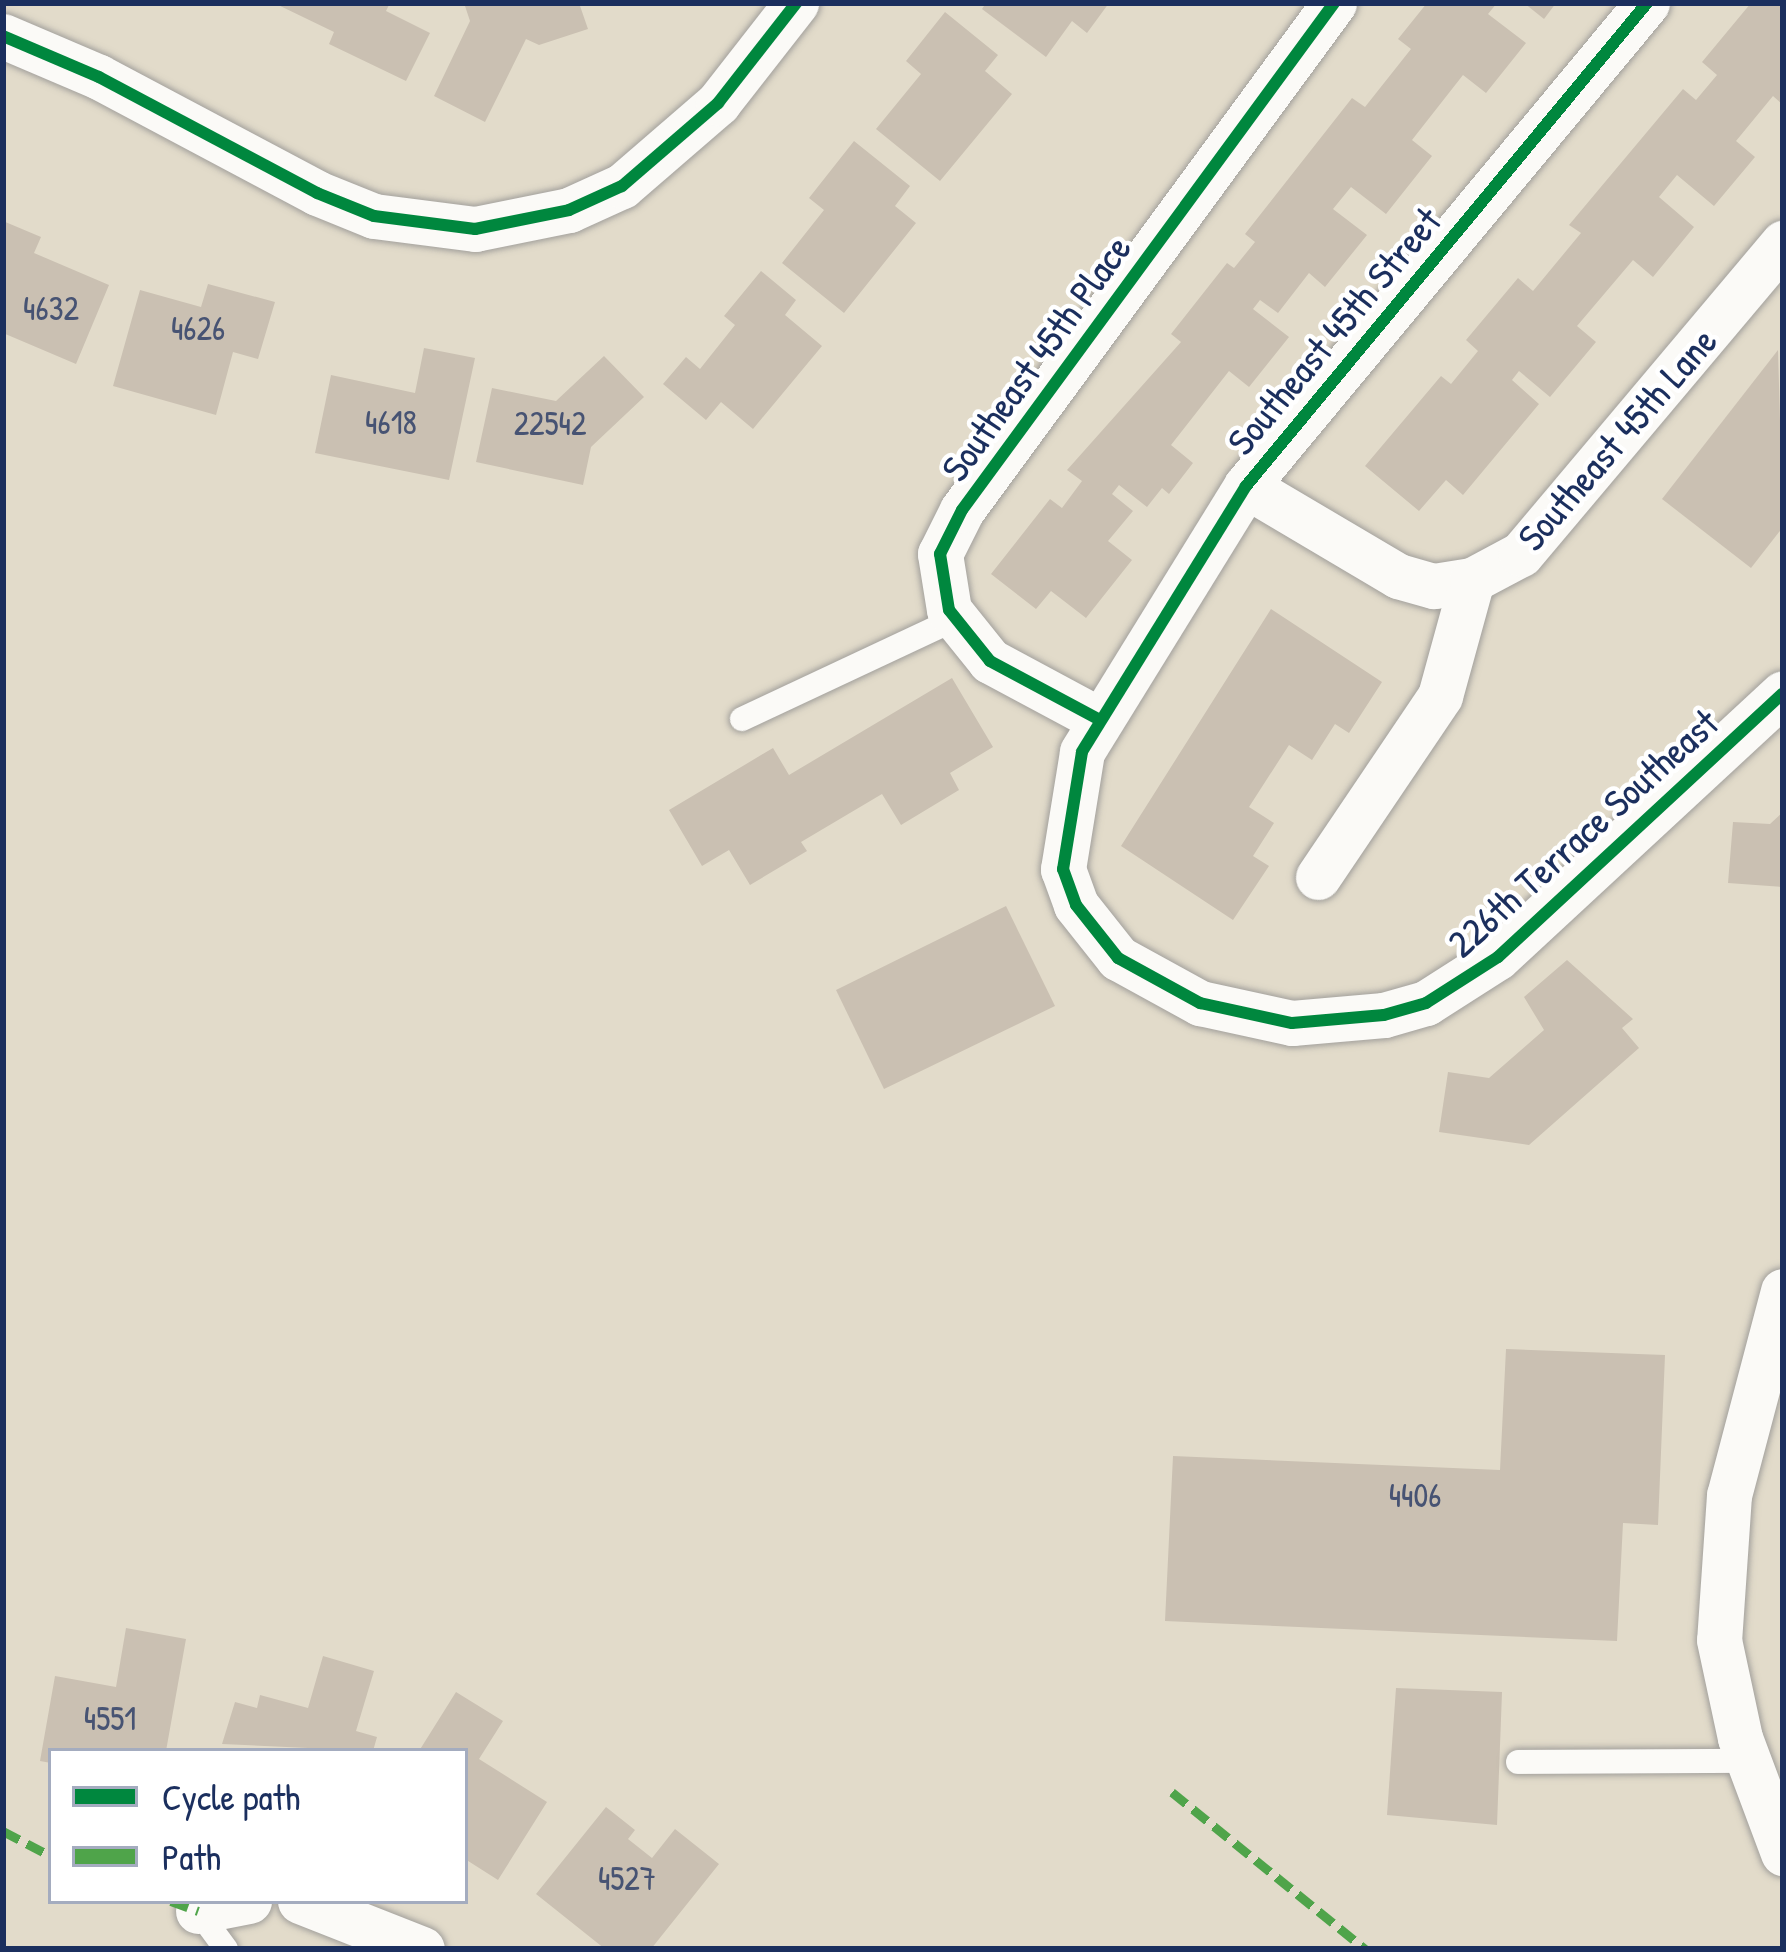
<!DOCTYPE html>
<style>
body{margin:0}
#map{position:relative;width:1786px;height:1952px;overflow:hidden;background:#e2dbca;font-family:"Patrick Hand",sans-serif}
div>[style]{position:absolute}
.building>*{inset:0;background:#cac0b2}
.roads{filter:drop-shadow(0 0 3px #a2a09c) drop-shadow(0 0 3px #a2a09c)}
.lane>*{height:24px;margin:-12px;padding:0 12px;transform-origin:12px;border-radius:12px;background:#fbfaf7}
.street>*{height:45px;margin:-22.5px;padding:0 22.5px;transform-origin:22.5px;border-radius:22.5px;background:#fbfaf7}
.quiet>*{height:9px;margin-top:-4.5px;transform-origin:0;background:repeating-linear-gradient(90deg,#4fa44a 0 18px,transparent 0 27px)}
.cycleway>*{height:12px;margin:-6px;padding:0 6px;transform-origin:6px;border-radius:6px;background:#00873e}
span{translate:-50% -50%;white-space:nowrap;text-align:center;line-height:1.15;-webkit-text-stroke:9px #fff;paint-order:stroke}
.number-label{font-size:33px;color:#475373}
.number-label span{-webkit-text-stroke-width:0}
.street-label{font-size:39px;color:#1b2f5e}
.frame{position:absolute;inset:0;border:6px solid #1b2f5e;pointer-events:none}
.legend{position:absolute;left:48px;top:1748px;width:420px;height:156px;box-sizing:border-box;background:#fff;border:3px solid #a4acbf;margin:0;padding:15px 21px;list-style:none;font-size:36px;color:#1b2f5e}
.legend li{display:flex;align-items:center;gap:24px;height:60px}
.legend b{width:60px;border:3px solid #a4acbf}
</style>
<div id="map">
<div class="building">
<i style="clip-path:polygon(274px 3px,390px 3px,386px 11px,430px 33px,406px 81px,329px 44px,334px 32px)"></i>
<i style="clip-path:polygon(464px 3px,579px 3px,588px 29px,539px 45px,526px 39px,485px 122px,434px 96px,470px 21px)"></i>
<i style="clip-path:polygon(986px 3px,1109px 3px,1087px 33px,1072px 21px,1046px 57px,982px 9px)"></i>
<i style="clip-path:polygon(1427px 3px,1497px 3px,1488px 14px,1526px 43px,1486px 93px,1463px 75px,1412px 140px,1432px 156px,1386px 214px,1351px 187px,1333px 209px,1367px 235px,1325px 287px,1309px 273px,1278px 313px,1260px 300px,1253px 309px,1289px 337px,1249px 387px,1229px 371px,1171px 445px,1193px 463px,1169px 494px,1162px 488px,1147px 507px,1119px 485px,1112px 494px,1133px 511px,1108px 541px,1132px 560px,1086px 618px,1051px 591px,1036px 609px,991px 574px,1050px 499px,1062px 508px,1082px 481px,1067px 470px,1181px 342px,1171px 334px,1227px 263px,1234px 268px,1255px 242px,1245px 234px,1352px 98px,1365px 107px,1411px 49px,1398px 39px)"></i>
<i style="clip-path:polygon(1524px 3px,1556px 3px,1544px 19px)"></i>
<i style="clip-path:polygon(1751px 3px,1783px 3px,1783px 105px,1773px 96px,1736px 141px,1755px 157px,1714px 206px,1677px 175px,1659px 197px,1694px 227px,1653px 277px,1633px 260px,1577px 326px,1596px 342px,1550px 397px,1519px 371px,1512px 380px,1539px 404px,1463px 495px,1446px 480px,1419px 511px,1365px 466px,1441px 376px,1451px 384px,1478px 351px,1466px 340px,1518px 278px,1533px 291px,1581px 233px,1569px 225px,1683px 89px,1696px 100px,1717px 75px,1702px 62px)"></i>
<i style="clip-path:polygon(945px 12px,998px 55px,985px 71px,1012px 94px,940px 181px,876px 129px,921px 74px,906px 61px)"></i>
<i style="clip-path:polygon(854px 141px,910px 186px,895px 206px,916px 223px,844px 313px,782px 263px,824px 210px,809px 198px)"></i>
<i style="clip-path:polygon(3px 221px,41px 237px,34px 253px,109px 285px,76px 364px,3px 333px)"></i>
<i style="clip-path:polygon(761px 271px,796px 300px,785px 315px,822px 346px,753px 429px,721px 402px,706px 420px,663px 384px,686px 357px,700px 369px,735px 325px,724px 316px)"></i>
<i style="clip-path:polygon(208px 284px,275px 302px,258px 359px,233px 352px,216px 415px,113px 386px,140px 290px,201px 307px)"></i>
<i style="clip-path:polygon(424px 348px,475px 358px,449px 480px,315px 453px,331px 375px,415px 393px)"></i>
<i style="clip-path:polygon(1778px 350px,1783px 527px,1751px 568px,1662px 499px)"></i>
<i style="clip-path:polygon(604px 356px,644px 397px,591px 447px,583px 485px,476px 462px,492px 388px,556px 401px)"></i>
<i style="clip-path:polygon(1271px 609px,1382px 682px,1349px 733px,1335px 724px,1312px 760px,1289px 745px,1249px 807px,1274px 823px,1253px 856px,1269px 866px,1233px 920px,1121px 846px)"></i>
<i style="clip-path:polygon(952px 678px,993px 747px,950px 773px,959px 790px,901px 825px,882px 794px,801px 842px,807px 851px,750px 885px,729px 850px,702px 866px,669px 810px,773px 748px,789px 775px)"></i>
<i style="clip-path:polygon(1783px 812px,1783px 887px,1728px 883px,1733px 822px,1770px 824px)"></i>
<i style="clip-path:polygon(1006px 906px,1055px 1006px,884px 1089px,836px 990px)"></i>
<i style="clip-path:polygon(1567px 960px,1633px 1019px,1622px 1028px,1639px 1048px,1529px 1145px,1439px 1132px,1448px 1072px,1489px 1078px,1544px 1030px,1524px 997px)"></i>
<i style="clip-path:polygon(1506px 1349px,1665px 1355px,1658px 1525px,1623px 1523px,1617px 1641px,1165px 1621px,1173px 1456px,1500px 1470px)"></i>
<i style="clip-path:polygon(126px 1628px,186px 1639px,166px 1751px,51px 1751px,51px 1763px,40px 1761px,55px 1676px,116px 1687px)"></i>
<i style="clip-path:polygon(323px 1656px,374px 1671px,356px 1731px,377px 1737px,373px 1751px,222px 1744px,235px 1702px,257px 1708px,260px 1695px,308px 1708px)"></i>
<i style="clip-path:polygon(1396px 1688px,1502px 1692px,1497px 1825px,1387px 1815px)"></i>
<i style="clip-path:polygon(456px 1692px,503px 1721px,479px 1759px,547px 1802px,498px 1880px,465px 1859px,465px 1751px,419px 1751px)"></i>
<i style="clip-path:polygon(606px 1807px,635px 1830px,628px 1839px,652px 1858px,675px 1829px,719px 1864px,651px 1949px,605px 1949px,536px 1894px)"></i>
</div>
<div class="roads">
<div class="lane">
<i style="left:742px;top:719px;width:235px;rotate:-25.1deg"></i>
<i style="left:1518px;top:1762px;width:229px;rotate:-0.3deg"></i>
<i style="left:198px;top:1911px;width:47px;rotate:53.6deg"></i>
</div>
<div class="street">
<i style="left:1647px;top:3px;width:628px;rotate:129.7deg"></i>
<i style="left:1246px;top:486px;width:312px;rotate:121.7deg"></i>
<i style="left:1082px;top:752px;width:119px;rotate:99.2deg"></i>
<i style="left:1063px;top:869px;width:38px;rotate:70deg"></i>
<i style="left:1076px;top:905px;width:68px;rotate:51.6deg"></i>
<i style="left:1118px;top:958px;width:94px;rotate:28.8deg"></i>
<i style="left:1200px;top:1003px;width:94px;rotate:12.3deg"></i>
<i style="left:1292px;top:1023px;width:92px;rotate:-5deg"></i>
<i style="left:1384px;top:1015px;width:44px;rotate:-15.9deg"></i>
<i style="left:1426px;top:1003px;width:85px;rotate:-32.6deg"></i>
<i style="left:1498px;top:957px;width:388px;rotate:-42.8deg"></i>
<i style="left:3px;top:36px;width:104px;rotate:23.1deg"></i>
<i style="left:99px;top:77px;width:247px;rotate:28deg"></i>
<i style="left:317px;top:193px;width:61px;rotate:22deg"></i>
<i style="left:374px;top:216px;width:102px;rotate:7.3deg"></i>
<i style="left:475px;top:229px;width:96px;rotate:-11.4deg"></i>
<i style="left:569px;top:210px;width:58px;rotate:-24.4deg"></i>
<i style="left:622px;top:186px;width:127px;rotate:-40.8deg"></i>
<i style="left:718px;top:103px;width:127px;rotate:-52deg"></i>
<i style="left:1246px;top:486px;width:177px;rotate:30.6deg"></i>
<i style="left:1398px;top:576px;width:37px;rotate:16deg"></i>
<i style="left:1434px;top:586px;width:38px;rotate:-9deg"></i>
<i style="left:1100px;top:720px;width:125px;rotate:-151.8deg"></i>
<i style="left:990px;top:661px;width:65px;rotate:-128.8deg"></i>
<i style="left:949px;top:610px;width:57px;rotate:-99.1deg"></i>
<i style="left:940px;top:554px;width:49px;rotate:-63.4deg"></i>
<i style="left:962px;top:510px;width:629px;rotate:-53.73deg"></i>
<i style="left:1318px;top:877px;width:218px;rotate:-56deg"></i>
<i style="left:1440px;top:696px;width:120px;rotate:-74.6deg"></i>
<i style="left:1472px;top:580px;width:55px;rotate:-28deg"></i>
<i style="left:1521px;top:554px;width:407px;rotate:-49.9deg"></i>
<i style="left:1783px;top:1291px;width:211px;rotate:104.8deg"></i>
<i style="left:1729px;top:1495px;width:145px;rotate:93.9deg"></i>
<i style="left:1719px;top:1640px;width:100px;rotate:77.9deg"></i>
<i style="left:1740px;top:1738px;width:123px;rotate:69.5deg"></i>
<i style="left:300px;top:1901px;width:131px;rotate:21.5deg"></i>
<i style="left:198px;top:1911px;width:52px;rotate:-11.1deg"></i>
</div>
</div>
<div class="quiet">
<i style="left:1172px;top:1792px;width:249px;rotate:39.1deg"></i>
<i style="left:3px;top:1831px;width:54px;rotate:27.5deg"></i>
<i style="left:171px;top:1901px;width:29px;rotate:20deg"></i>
</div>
<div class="cycleway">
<i style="left:1647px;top:3px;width:628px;rotate:129.7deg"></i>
<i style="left:1246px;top:486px;width:312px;rotate:121.7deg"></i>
<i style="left:1082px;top:752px;width:119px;rotate:99.2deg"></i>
<i style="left:1063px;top:869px;width:38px;rotate:70deg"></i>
<i style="left:1076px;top:905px;width:68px;rotate:51.6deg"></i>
<i style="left:1118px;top:958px;width:94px;rotate:28.8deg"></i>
<i style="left:1200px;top:1003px;width:94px;rotate:12.3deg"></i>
<i style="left:1292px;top:1023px;width:92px;rotate:-5deg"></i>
<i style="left:1384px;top:1015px;width:44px;rotate:-15.9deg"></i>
<i style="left:1426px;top:1003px;width:85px;rotate:-32.6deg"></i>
<i style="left:1498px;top:957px;width:388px;rotate:-42.8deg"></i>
<i style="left:3px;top:36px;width:104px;rotate:23.1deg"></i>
<i style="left:99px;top:77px;width:247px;rotate:28deg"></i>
<i style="left:317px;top:193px;width:61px;rotate:22deg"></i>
<i style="left:374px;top:216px;width:102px;rotate:7.3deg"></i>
<i style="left:475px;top:229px;width:96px;rotate:-11.4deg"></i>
<i style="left:569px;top:210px;width:58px;rotate:-24.4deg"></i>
<i style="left:622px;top:186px;width:127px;rotate:-40.8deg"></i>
<i style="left:718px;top:103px;width:127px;rotate:-52deg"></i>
<i style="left:1100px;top:720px;width:125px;rotate:-151.8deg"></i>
<i style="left:990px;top:661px;width:65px;rotate:-128.8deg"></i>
<i style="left:949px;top:610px;width:57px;rotate:-99.1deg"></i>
<i style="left:940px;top:554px;width:49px;rotate:-63.4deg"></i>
<i style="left:962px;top:510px;width:629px;rotate:-53.73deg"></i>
</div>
<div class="number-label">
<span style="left:51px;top:309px">4632</span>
<span style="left:198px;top:329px">4626</span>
<span style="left:391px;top:423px">4618</span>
<span style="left:550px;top:424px">22542</span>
<span style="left:1415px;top:1496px">4406</span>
<span style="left:110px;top:1719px">4551</span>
<span style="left:627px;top:1879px">4527</span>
</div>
<div class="street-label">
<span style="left:1334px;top:331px;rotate:-50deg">Southeast 45th Street</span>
<span style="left:1036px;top:358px;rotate:-54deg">Southeast 45th Place</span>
<span style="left:1617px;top:439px;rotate:-49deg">Southeast 45th Lane</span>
<span style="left:1583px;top:833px;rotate:-42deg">226th Terrace Southeast</span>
</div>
<div class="frame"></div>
<ul class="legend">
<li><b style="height:15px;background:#00873e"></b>Cycle path</li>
<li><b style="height:15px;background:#4fa44a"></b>Path</li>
</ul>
</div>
